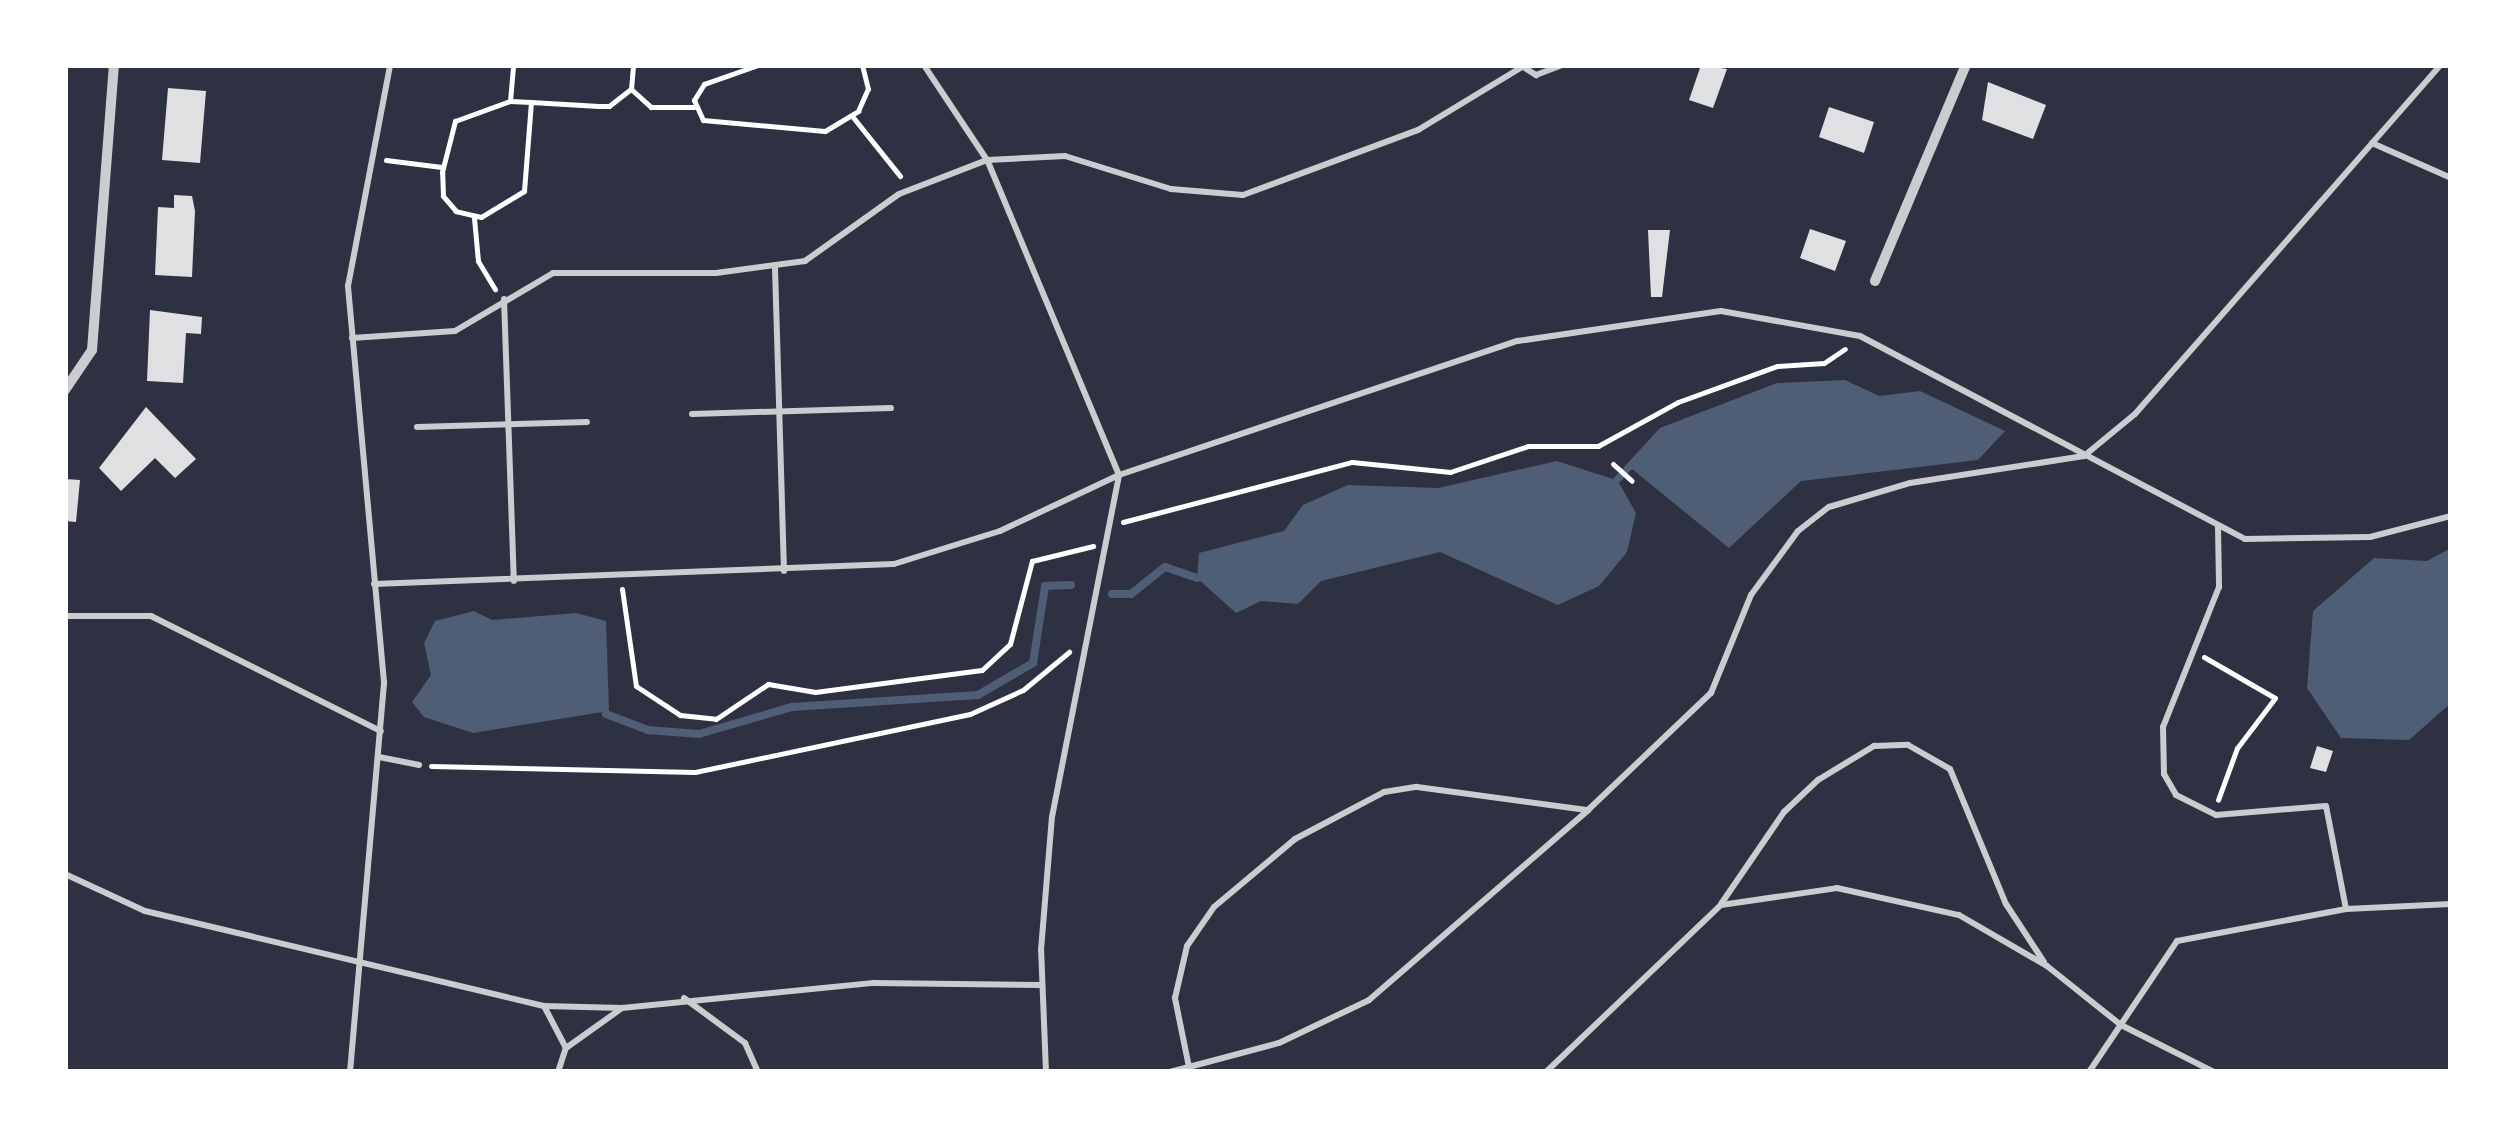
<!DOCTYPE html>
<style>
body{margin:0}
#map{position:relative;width:2516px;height:1137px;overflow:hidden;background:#2d3142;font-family:"DM Sans",sans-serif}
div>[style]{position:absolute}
.water>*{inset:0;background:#4f5d75}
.stream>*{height:8px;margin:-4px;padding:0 4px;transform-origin:4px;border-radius:4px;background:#4f5d75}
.building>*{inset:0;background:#e0e0e3}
.path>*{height:5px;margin:-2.5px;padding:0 2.5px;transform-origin:2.5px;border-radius:2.5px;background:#fff}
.service>*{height:6px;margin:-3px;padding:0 3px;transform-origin:3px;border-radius:3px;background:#caccd0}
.minor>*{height:10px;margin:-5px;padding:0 5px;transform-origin:5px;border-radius:5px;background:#caccd0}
span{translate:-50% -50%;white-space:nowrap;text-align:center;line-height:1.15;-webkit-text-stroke:9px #fff;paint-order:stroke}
.frame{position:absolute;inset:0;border:68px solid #fff;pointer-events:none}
</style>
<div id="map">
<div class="water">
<i style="clip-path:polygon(1845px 380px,1879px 396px,1920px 391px,2005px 431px,1978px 460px,1801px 481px,1729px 548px,1632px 469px,1619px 483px,1636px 513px,1627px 552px,1599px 586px,1558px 605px,1440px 552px,1321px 581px,1298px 604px,1261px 601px,1236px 613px,1197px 578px,1199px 553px,1284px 531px,1303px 505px,1348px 485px,1438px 488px,1557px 461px,1613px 479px,1660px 428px,1777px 383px)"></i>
<i style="clip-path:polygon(2451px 548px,2451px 703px,2409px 740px,2341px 738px,2307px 688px,2313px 611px,2374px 558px,2427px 561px)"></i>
<i style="clip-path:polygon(474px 611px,492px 620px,576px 613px,606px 621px,609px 711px,473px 733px,424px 717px,412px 702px,431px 675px,424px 643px,435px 621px)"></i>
</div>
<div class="stream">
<i style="left:1112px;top:594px;width:19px"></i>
<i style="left:1131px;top:594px;width:43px;rotate:-38.5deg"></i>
<i style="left:1165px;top:567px;width:34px;rotate:19deg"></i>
<i style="left:606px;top:714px;width:45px;rotate:20.9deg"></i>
<i style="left:648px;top:730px;width:51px;rotate:4.5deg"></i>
<i style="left:699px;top:734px;width:97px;rotate:-16.2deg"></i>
<i style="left:792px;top:707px;width:186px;rotate:-3.7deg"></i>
<i style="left:978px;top:695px;width:64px;rotate:-30.2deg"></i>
<i style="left:1033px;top:663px;width:78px;rotate:-81.1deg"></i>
<i style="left:1045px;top:586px;width:26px;rotate:-2deg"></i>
</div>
<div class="building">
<i style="clip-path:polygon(1701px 65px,1727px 69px,1713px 108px,1689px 100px)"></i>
<i style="clip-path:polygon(1988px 82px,2046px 105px,2033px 139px,1982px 120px)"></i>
<i style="clip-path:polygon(168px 88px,206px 91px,200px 163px,162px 160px)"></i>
<i style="clip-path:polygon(1829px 107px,1874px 122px,1864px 153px,1819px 137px)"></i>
<i style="clip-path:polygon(174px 195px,192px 196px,195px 211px,192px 277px,155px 275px,158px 207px,174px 208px)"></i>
<i style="clip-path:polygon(1810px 229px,1846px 241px,1835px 271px,1800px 258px)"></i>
<i style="clip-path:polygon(1648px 230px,1670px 230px,1662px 297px,1651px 297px)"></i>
<i style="clip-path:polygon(150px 310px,202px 317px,201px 334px,186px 333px,183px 383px,147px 381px)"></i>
<i style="clip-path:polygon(146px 407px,196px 459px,175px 478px,155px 458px,121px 491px,99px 468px)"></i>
<i style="clip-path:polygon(65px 479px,80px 480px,76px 522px,65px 521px)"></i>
<i style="clip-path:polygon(2317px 746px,2333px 751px,2326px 772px,2310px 768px)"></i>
</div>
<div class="path">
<i style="left:758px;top:65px;width:57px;rotate:160.6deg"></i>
<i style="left:704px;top:84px;width:19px;rotate:122deg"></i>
<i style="left:694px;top:100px;width:22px;rotate:66deg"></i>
<i style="left:703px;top:120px;width:122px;rotate:5.2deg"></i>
<i style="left:825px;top:131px;width:39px;rotate:-31deg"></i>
<i style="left:858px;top:111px;width:24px;rotate:-66deg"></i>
<i style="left:868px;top:89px;width:25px;rotate:-104deg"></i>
<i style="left:631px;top:89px;width:27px;rotate:42deg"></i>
<i style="left:651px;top:107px;width:43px"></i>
<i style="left:510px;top:101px;width:36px;rotate:-85deg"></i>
<i style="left:531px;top:102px;width:89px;rotate:94.5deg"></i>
<i style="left:524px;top:191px;width:50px;rotate:148.8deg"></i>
<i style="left:481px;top:217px;width:26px;rotate:-167deg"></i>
<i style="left:456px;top:211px;width:20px;rotate:-131deg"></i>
<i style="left:443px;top:196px;width:24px;rotate:-92deg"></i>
<i style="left:442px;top:172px;width:53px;rotate:-75.7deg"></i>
<i style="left:455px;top:121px;width:59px;rotate:-20deg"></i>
<i style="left:510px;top:101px;width:21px;rotate:3deg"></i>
<i style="left:531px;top:102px;width:68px;rotate:3.4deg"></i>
<i style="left:599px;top:106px;width:10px"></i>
<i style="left:609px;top:106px;width:28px;rotate:-38deg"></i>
<i style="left:631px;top:89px;width:24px;rotate:-85deg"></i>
<i style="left:852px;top:116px;width:77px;rotate:51.3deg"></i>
<i style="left:386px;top:160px;width:56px;rotate:7.1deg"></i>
<i style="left:474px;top:218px;width:43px;rotate:84.7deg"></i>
<i style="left:478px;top:261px;width:33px;rotate:59deg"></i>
<i style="left:1613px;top:464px;width:25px;rotate:42deg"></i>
<i style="left:1123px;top:522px;width:237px;rotate:-14.7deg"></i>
<i style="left:1352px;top:462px;width:99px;rotate:5.8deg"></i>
<i style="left:1450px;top:472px;width:82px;rotate:-18.4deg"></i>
<i style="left:1528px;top:446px;width:70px"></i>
<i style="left:1598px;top:446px;width:91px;rotate:-28.8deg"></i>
<i style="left:1678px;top:402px;width:105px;rotate:-20deg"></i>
<i style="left:1777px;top:366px;width:47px;rotate:-3.7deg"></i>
<i style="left:1824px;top:363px;width:25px;rotate:-34deg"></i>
<i style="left:622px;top:589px;width:98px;rotate:81.8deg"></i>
<i style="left:636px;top:686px;width:53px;rotate:33.4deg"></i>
<i style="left:680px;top:715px;width:36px;rotate:6deg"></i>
<i style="left:716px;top:719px;width:63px;rotate:-33.9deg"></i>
<i style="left:768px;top:684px;width:48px;rotate:9.7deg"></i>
<i style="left:815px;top:692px;width:168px;rotate:-7.5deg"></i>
<i style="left:982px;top:670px;width:38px;rotate:-43deg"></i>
<i style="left:1010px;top:644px;width:86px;rotate:-75.2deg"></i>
<i style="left:1032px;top:561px;width:63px;rotate:-13.8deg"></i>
<i style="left:2204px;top:657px;width:82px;rotate:30deg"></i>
<i style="left:2275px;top:698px;width:63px;rotate:127.2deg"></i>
<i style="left:2237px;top:748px;width:55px;rotate:110.1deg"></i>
<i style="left:431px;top:766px;width:264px;rotate:1.3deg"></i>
<i style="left:695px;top:772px;width:281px;rotate:-11.9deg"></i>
<i style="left:970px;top:714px;width:58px;rotate:-24.4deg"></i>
<i style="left:1023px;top:690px;width:60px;rotate:-39.6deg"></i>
</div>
<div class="service">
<i style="left:1522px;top:66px;width:17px;rotate:33deg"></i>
<i style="left:1536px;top:75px;width:28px;rotate:-21deg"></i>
<i style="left:2372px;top:143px;width:86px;rotate:23.9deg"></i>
<i style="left:775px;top:268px;width:303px;rotate:88.3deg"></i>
<i style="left:504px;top:299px;width:282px;rotate:88deg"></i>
<i style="left:352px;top:338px;width:103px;rotate:-3.9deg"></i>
<i style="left:455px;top:331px;width:114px;rotate:-30.6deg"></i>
<i style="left:553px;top:273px;width:163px"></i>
<i style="left:716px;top:273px;width:90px;rotate:-7.7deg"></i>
<i style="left:805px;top:261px;width:115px;rotate:-35.5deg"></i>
<i style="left:899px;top:194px;width:94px;rotate:-21.1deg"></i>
<i style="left:987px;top:160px;width:78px;rotate:-2.9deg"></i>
<i style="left:1065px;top:156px;width:111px;rotate:17.3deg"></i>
<i style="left:1171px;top:189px;width:72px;rotate:4.8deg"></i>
<i style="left:1243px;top:195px;width:187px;rotate:-20.4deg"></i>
<i style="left:1418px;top:130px;width:122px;rotate:-31.2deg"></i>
<i style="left:692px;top:414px;width:199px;rotate:-1.7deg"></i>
<i style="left:417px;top:427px;width:170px;rotate:-1.7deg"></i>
<i style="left:2218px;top:527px;width:60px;rotate:89deg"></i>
<i style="left:2219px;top:587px;width:151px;rotate:111.8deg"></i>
<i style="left:2163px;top:727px;width:47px;rotate:88.8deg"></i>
<i style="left:2164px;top:774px;width:24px;rotate:60deg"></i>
<i style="left:2176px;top:795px;width:45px;rotate:26.6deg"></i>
<i style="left:2216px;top:815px;width:110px;rotate:-4.7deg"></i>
<i style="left:2326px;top:806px;width:105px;rotate:79deg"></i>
<i style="left:374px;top:584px;width:520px;rotate:-2.2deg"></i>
<i style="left:894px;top:564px;width:111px;rotate:-17.3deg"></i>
<i style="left:1000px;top:531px;width:132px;rotate:-25.2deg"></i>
<i style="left:1119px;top:475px;width:342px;rotate:-112.7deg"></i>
<i style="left:987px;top:160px;width:114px;rotate:-123.6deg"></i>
<i style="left:65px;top:616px;width:86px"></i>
<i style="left:151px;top:616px;width:257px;rotate:26.6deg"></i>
<i style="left:379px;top:757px;width:41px;rotate:11.3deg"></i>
<i style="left:65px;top:874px;width:88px;rotate:24.8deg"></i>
<i style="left:145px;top:911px;width:410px;rotate:13.4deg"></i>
<i style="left:544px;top:1006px;width:78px;rotate:1.5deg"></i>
<i style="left:622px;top:1008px;width:253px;rotate:-5.7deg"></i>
<i style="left:874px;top:983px;width:167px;rotate:0.7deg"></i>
<i style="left:1721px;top:904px;width:112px;rotate:-55.6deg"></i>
<i style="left:1784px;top:812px;width:47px;rotate:-43.3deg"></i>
<i style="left:1818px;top:780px;width:66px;rotate:-31.3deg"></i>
<i style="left:1874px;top:746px;width:34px;rotate:-2deg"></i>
<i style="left:1908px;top:745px;width:48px;rotate:29.7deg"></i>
<i style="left:1950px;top:769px;width:146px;rotate:67.5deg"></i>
<i style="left:2006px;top:904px;width:69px;rotate:56.8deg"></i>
<i style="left:684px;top:998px;width:76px;rotate:36.4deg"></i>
<i style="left:745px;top:1043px;width:32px;rotate:66deg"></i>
<i style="left:544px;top:1006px;width:47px;rotate:62.4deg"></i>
<i style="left:350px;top:1072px;width:391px;rotate:-85deg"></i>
<i style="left:384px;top:682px;width:398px;rotate:-95.2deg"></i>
<i style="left:348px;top:286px;width:225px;rotate:-79.2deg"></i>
<i style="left:558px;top:1072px;width:25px;rotate:-72deg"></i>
<i style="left:566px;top:1048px;width:69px;rotate:-35.5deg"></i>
<i style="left:1046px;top:1072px;width:122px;rotate:-92.3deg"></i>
<i style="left:1041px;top:950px;width:133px;rotate:-85.3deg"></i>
<i style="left:1052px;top:817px;width:349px;rotate:-78.9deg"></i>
<i style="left:1119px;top:475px;width:421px;rotate:-18.6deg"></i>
<i style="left:1518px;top:341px;width:205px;rotate:-8.4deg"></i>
<i style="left:1721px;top:311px;width:141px;rotate:10.2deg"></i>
<i style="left:1860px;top:336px;width:435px;rotate:27.8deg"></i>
<i style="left:2245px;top:539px;width:125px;rotate:-0.9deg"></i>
<i style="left:2370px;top:537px;width:84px;rotate:-14.5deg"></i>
<i style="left:1170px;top:1072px;width:113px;rotate:-14.9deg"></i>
<i style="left:1279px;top:1043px;width:100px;rotate:-25.5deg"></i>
<i style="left:1369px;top:1000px;width:290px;rotate:-40.9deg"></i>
<i style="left:1190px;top:1072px;width:76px;rotate:-101.5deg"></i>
<i style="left:1175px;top:998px;width:53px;rotate:-77deg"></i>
<i style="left:1187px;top:946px;width:47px;rotate:-55.3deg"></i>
<i style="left:1214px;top:907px;width:106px;rotate:-40deg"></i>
<i style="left:1295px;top:839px;width:101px;rotate:-27.8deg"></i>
<i style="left:1384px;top:792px;width:33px;rotate:-9deg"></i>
<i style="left:1417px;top:787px;width:173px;rotate:7.7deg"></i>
<i style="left:1588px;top:810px;width:170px;rotate:-43.6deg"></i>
<i style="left:1711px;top:693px;width:106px;rotate:-67.8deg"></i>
<i style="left:1751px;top:595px;width:79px;rotate:-53.7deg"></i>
<i style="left:1798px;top:531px;width:39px;rotate:-38deg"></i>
<i style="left:1829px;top:507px;width:84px;rotate:-16.5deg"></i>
<i style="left:1910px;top:483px;width:176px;rotate:-8.8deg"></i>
<i style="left:2084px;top:456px;width:66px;rotate:-39.5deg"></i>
<i style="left:2135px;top:414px;width:464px;rotate:-48.8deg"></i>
<i style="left:1546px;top:1072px;width:242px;rotate:-43.7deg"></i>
<i style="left:1721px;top:905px;width:117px;rotate:-8.3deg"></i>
<i style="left:1837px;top:888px;width:125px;rotate:12.5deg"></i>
<i style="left:1959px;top:915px;width:102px;rotate:30.1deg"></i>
<i style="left:2047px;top:966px;width:95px;rotate:38.6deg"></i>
<i style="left:2121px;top:1025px;width:104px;rotate:26.8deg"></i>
<i style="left:2089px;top:1072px;width:158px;rotate:-56.1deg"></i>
<i style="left:2177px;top:941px;width:172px;rotate:-10.7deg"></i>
<i style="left:2346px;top:909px;width:105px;rotate:-2.7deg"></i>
</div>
<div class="minor">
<i style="left:1875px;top:281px;width:234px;rotate:-67.2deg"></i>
<i style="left:65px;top:390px;width:48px;rotate:-56deg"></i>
<i style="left:92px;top:350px;width:286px;rotate:-85.6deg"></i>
</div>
<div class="frame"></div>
</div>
